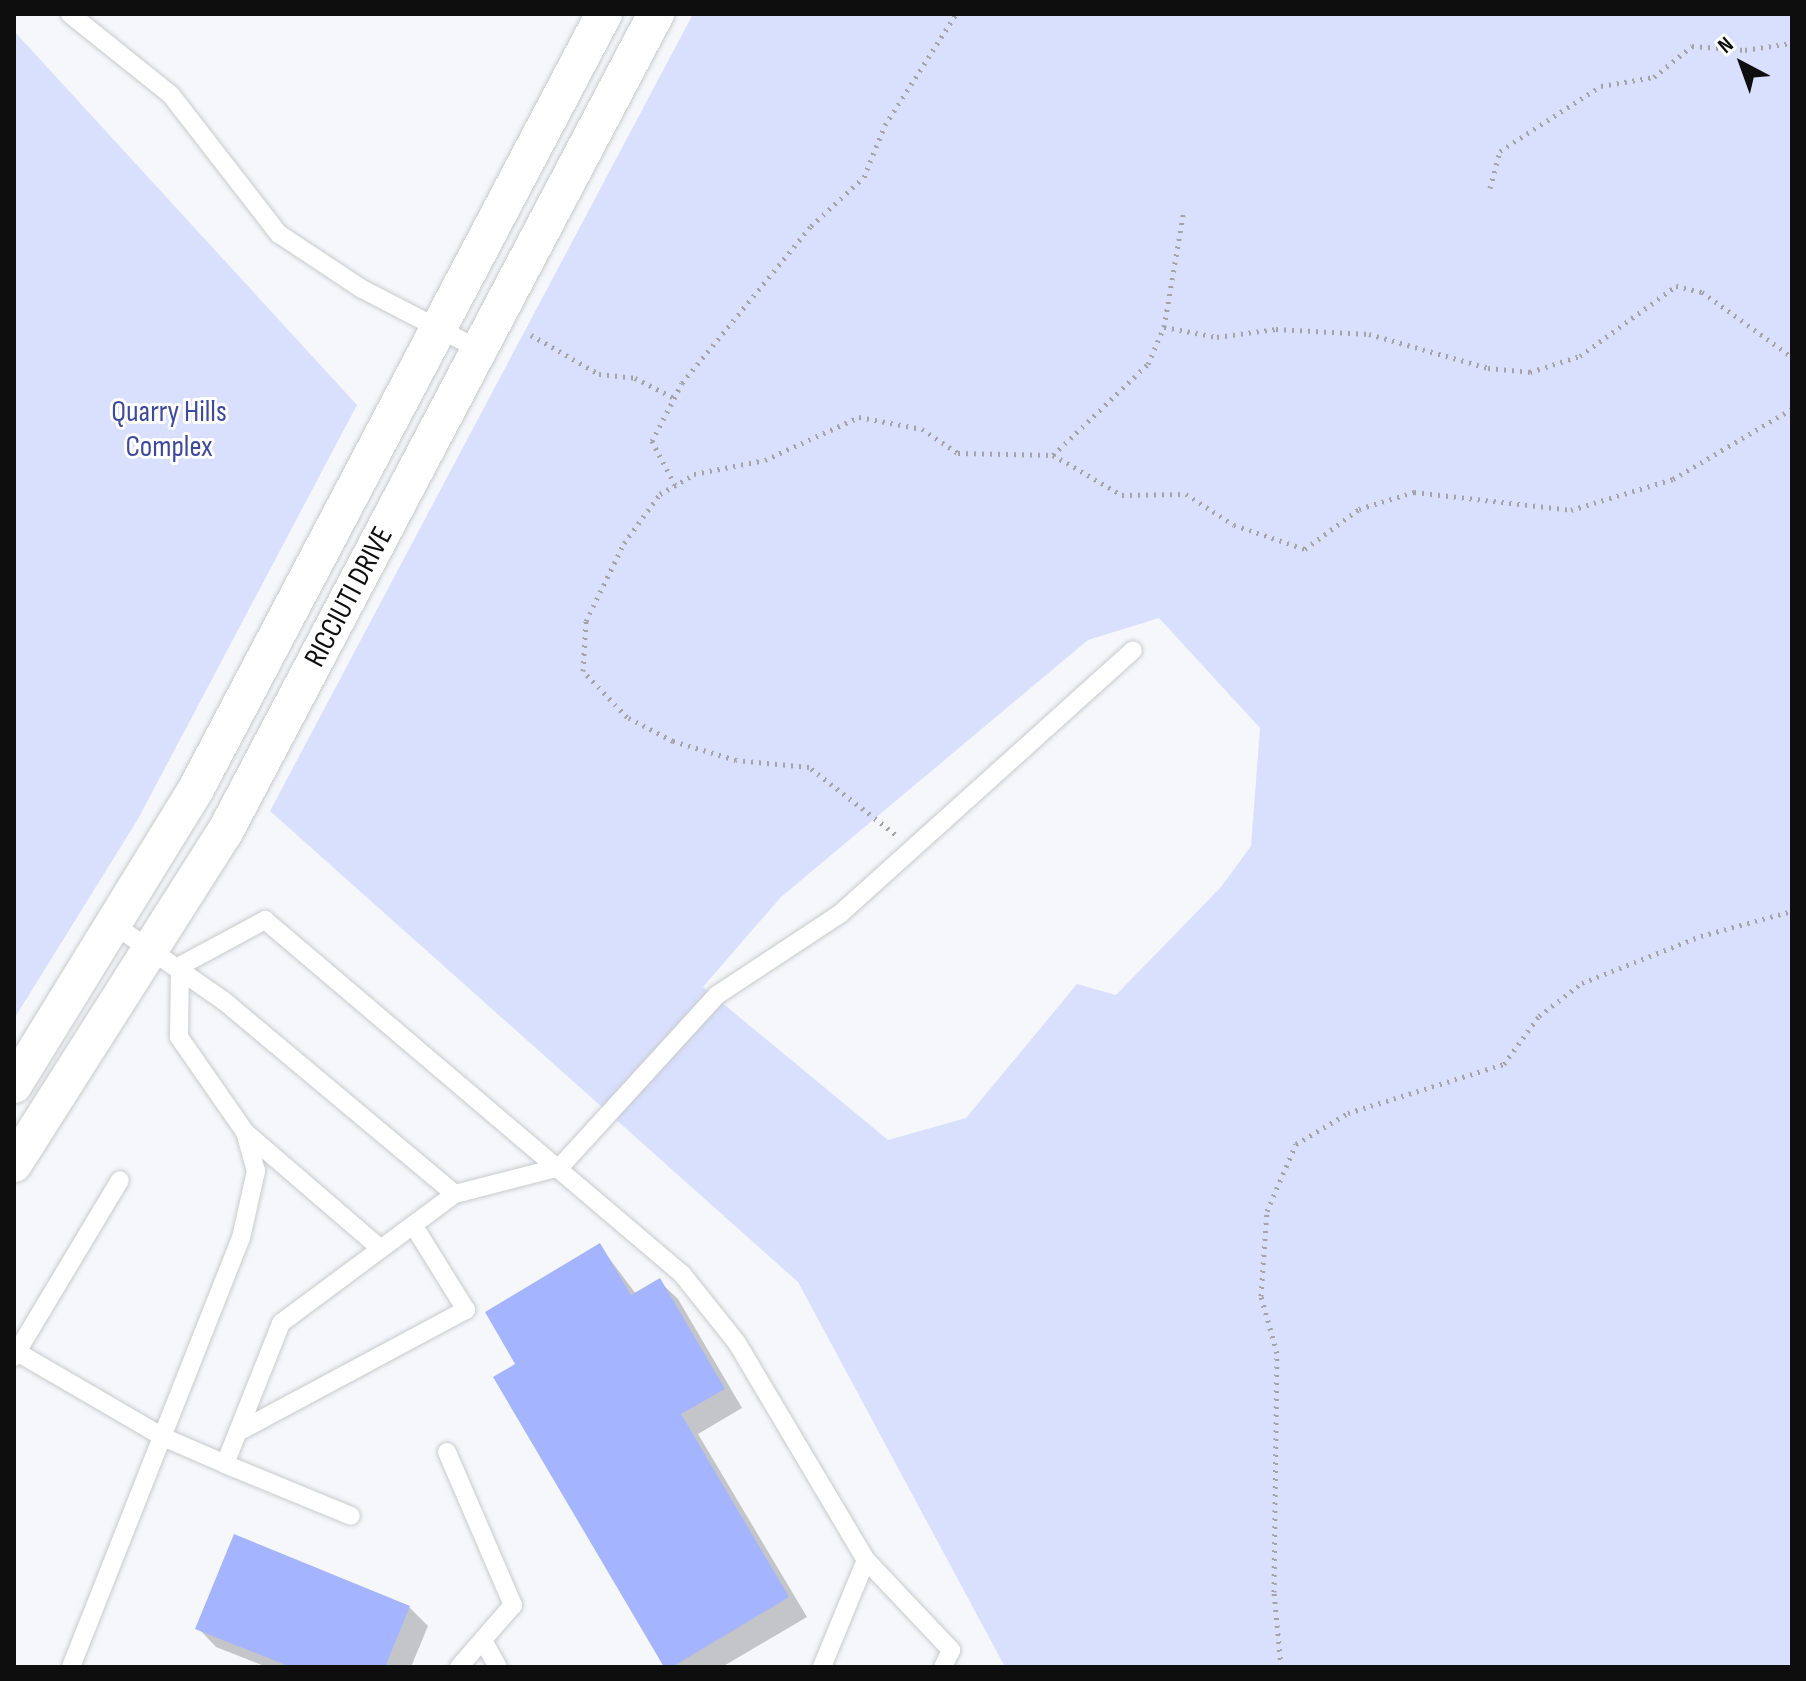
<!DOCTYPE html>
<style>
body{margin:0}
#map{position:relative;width:1806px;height:1681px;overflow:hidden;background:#f6f7fb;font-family:"Sofia Sans Condensed",sans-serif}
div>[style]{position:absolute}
.green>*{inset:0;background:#d9e0fe}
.shadow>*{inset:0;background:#0003}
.building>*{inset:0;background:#a4b4fe}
.path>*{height:5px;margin-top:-2.5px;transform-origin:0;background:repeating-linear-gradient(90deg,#a4a4a7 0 2px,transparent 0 8px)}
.roads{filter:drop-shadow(0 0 2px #c9cacd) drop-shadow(0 0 2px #c9cacd)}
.lane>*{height:18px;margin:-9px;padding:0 9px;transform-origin:9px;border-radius:9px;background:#fff}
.street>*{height:36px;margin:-18px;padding:0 18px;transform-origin:18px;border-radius:18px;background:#fff}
span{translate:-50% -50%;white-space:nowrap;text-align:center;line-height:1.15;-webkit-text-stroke:6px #fff;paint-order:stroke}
.park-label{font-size:30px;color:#3e489d}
.street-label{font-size:30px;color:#0e0e0f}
.frame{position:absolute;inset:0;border:16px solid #0e0e0f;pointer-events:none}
.north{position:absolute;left:1702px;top:24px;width:80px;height:80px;-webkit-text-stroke:6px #fff;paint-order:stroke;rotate:319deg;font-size:22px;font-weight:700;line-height:32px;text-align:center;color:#0e0e0f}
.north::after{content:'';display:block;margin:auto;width:28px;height:36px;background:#0e0e0f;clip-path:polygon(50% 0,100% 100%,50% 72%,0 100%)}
</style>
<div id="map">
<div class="green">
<i style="clip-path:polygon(evenodd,693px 14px,1792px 14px,1792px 1667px,1005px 1667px,798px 1282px,270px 811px,693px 14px,1159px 618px,1260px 728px,1251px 846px,1221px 887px,1116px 995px,1077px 984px,966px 1118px,888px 1140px,703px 987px,781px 897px,1088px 640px,1159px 618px)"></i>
<i style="clip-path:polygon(14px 31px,357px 405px,138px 819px,14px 1019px)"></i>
</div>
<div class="shadow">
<i style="clip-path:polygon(600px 1246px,636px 1294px,659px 1281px,678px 1299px,742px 1408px,698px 1434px,807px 1617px,722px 1667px,667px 1667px,518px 1364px)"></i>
<i style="clip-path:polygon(409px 1607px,428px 1626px,411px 1667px,267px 1667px,216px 1647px,198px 1628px)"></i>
</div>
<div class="building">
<i style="clip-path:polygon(600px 1243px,631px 1295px,660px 1278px,725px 1389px,681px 1414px,789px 1597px,672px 1667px,664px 1667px,493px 1377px,515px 1364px,485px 1312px)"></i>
<i style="clip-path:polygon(234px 1534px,410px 1606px,385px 1667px,291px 1667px,195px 1629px)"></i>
</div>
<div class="path">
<i style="left:1490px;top:188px;width:38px;rotate:-75deg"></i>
<i style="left:1500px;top:151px;width:120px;rotate:-32.8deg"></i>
<i style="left:1601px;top:86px;width:54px;rotate:-9.6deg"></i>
<i style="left:1654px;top:77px;width:49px;rotate:-39.2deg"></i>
<i style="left:1692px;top:46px;width:53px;rotate:4.3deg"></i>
<i style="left:1745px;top:50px;width:48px;rotate:-8.5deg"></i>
<i style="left:1164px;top:327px;width:54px;rotate:10.7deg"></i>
<i style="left:1217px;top:337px;width:60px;rotate:-7.7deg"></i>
<i style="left:1276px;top:329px;width:93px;rotate:3.1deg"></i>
<i style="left:1369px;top:334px;width:124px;rotate:15.9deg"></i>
<i style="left:1488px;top:368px;width:42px;rotate:5.4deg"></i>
<i style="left:1530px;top:372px;width:52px;rotate:-17.7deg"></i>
<i style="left:1580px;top:356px;width:119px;rotate:-36.1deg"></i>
<i style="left:1676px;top:286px;width:27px;rotate:13deg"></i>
<i style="left:1702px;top:292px;width:111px;rotate:35.8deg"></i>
<i style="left:531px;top:335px;width:78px;rotate:29.8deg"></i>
<i style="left:599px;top:374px;width:36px;rotate:6deg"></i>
<i style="left:635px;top:378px;width:44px;rotate:27.1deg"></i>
<i style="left:1053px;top:455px;width:132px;rotate:-43.8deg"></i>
<i style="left:1148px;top:364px;width:40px;rotate:-66.6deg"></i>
<i style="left:1164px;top:327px;width:119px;rotate:-80.3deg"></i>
<i style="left:675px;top:485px;width:50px;rotate:-117.6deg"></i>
<i style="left:652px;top:441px;width:65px;rotate:-62.7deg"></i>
<i style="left:682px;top:383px;width:203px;rotate:-50.6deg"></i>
<i style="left:811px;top:226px;width:72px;rotate:-42.8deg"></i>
<i style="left:864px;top:177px;width:56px;rotate:-68deg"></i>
<i style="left:885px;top:125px;width:132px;rotate:-57.4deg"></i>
<i style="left:895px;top:834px;width:109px;rotate:-142.1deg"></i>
<i style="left:809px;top:767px;width:73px;rotate:-174.5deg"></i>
<i style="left:736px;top:760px;width:66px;rotate:-163.2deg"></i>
<i style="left:673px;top:741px;width:52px;rotate:-152.4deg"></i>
<i style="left:627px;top:717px;width:64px;rotate:-133.7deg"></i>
<i style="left:583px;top:671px;width:50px;rotate:-86.6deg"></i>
<i style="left:586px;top:621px;width:87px;rotate:-64deg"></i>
<i style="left:624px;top:543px;width:61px;rotate:-53.7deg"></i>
<i style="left:660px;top:494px;width:39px;rotate:-30deg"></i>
<i style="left:694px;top:474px;width:72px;rotate:-11.2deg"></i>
<i style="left:765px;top:460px;width:103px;rotate:-24.6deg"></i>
<i style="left:859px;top:417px;width:64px;rotate:10.8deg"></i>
<i style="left:922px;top:429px;width:43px;rotate:33.7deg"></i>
<i style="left:958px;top:453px;width:95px;rotate:1.2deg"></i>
<i style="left:1053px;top:455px;width:80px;rotate:30.1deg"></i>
<i style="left:1122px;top:495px;width:64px;rotate:-0.9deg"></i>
<i style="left:1186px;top:494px;width:57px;rotate:32.9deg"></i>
<i style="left:1234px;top:525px;width:75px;rotate:18.7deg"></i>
<i style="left:1305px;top:549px;width:67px;rotate:-36.5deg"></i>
<i style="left:1359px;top:509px;width:58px;rotate:-17.2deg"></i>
<i style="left:1414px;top:492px;width:158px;rotate:6.5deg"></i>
<i style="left:1571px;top:510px;width:107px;rotate:-16.9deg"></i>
<i style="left:1673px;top:479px;width:138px;rotate:-30.5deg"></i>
<i style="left:1281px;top:1667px;width:75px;rotate:-95.3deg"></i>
<i style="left:1274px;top:1592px;width:239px;rotate:-89.3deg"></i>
<i style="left:1277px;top:1353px;width:59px;rotate:-105.7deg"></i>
<i style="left:1261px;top:1296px;width:85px;rotate:-86deg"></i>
<i style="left:1267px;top:1211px;width:73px;rotate:-66.6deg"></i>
<i style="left:1296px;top:1144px;width:61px;rotate:-30.8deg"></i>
<i style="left:1348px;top:1113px;width:164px;rotate:-17.4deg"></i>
<i style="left:1504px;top:1064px;width:59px;rotate:-53.9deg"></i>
<i style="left:1539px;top:1016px;width:54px;rotate:-37.5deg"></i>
<i style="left:1582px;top:983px;width:128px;rotate:-21.6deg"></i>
<i style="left:1701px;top:936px;width:94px;rotate:-15.4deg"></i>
</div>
<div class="roads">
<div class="lane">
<i style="left:70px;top:14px;width:129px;rotate:38.7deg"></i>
<i style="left:171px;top:95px;width:176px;rotate:52.2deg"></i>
<i style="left:279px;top:234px;width:100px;rotate:33.5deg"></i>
<i style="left:362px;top:289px;width:131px;rotate:27.3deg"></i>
<i style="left:116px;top:926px;width:131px;rotate:34.8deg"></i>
<i style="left:224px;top:1001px;width:301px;rotate:39.9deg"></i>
<i style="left:455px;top:1194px;width:108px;rotate:-14.4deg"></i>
<i style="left:560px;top:1167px;width:233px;rotate:-47.6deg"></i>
<i style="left:717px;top:995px;width:147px;rotate:-33.4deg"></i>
<i style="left:840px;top:914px;width:394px;rotate:-42deg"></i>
<i style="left:180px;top:966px;width:97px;rotate:-28.4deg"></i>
<i style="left:265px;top:920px;width:547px;rotate:40.33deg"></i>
<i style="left:682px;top:1274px;width:88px;rotate:51.4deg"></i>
<i style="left:737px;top:1343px;width:252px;rotate:59.3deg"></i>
<i style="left:866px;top:1560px;width:116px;rotate:112.4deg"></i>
<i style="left:245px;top:1132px;width:179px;rotate:40.7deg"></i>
<i style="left:17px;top:1352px;width:169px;rotate:30.2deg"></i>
<i style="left:163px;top:1437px;width:68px;rotate:23.5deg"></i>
<i style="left:225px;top:1464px;width:152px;rotate:-68.3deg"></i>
<i style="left:281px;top:1323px;width:217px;rotate:-36.6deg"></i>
<i style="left:14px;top:1357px;width:206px;rotate:-59.1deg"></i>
<i style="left:238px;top:1432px;width:259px;rotate:-28.2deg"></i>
<i style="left:466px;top:1310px;width:100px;rotate:-121.9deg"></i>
<i style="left:447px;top:1452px;width:167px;rotate:66.7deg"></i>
<i style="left:513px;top:1605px;width:82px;rotate:131.1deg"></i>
<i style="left:225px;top:1464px;width:136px;rotate:22.4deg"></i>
<i style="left:866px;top:1560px;width:124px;rotate:46.6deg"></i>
<i style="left:951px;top:1650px;width:19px;rotate:115deg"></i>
<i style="left:484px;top:1642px;width:29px;rotate:61deg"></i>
<i style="left:71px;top:1667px;width:461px;rotate:-68.4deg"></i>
<i style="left:241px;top:1238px;width:69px;rotate:-77.4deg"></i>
<i style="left:256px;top:1171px;width:41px;rotate:-105.8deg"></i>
<i style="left:245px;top:1132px;width:116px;rotate:-124.8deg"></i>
<i style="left:179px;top:1037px;width:71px;rotate:-89.2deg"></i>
</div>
<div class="street">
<i style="left:14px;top:1085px;width:347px;rotate:-58.4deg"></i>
<i style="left:196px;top:789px;width:876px;rotate:-62.24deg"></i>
<i style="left:14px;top:1164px;width:393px;rotate:-57.6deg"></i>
<i style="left:225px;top:832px;width:925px;rotate:-62.22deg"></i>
</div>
</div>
<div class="park-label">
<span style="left:169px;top:429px">Quarry Hills<br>Complex</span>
</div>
<div class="street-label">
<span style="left:349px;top:597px;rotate:-62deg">RICCIUTI DRIVE</span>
</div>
<div class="frame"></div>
<div class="north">N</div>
</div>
